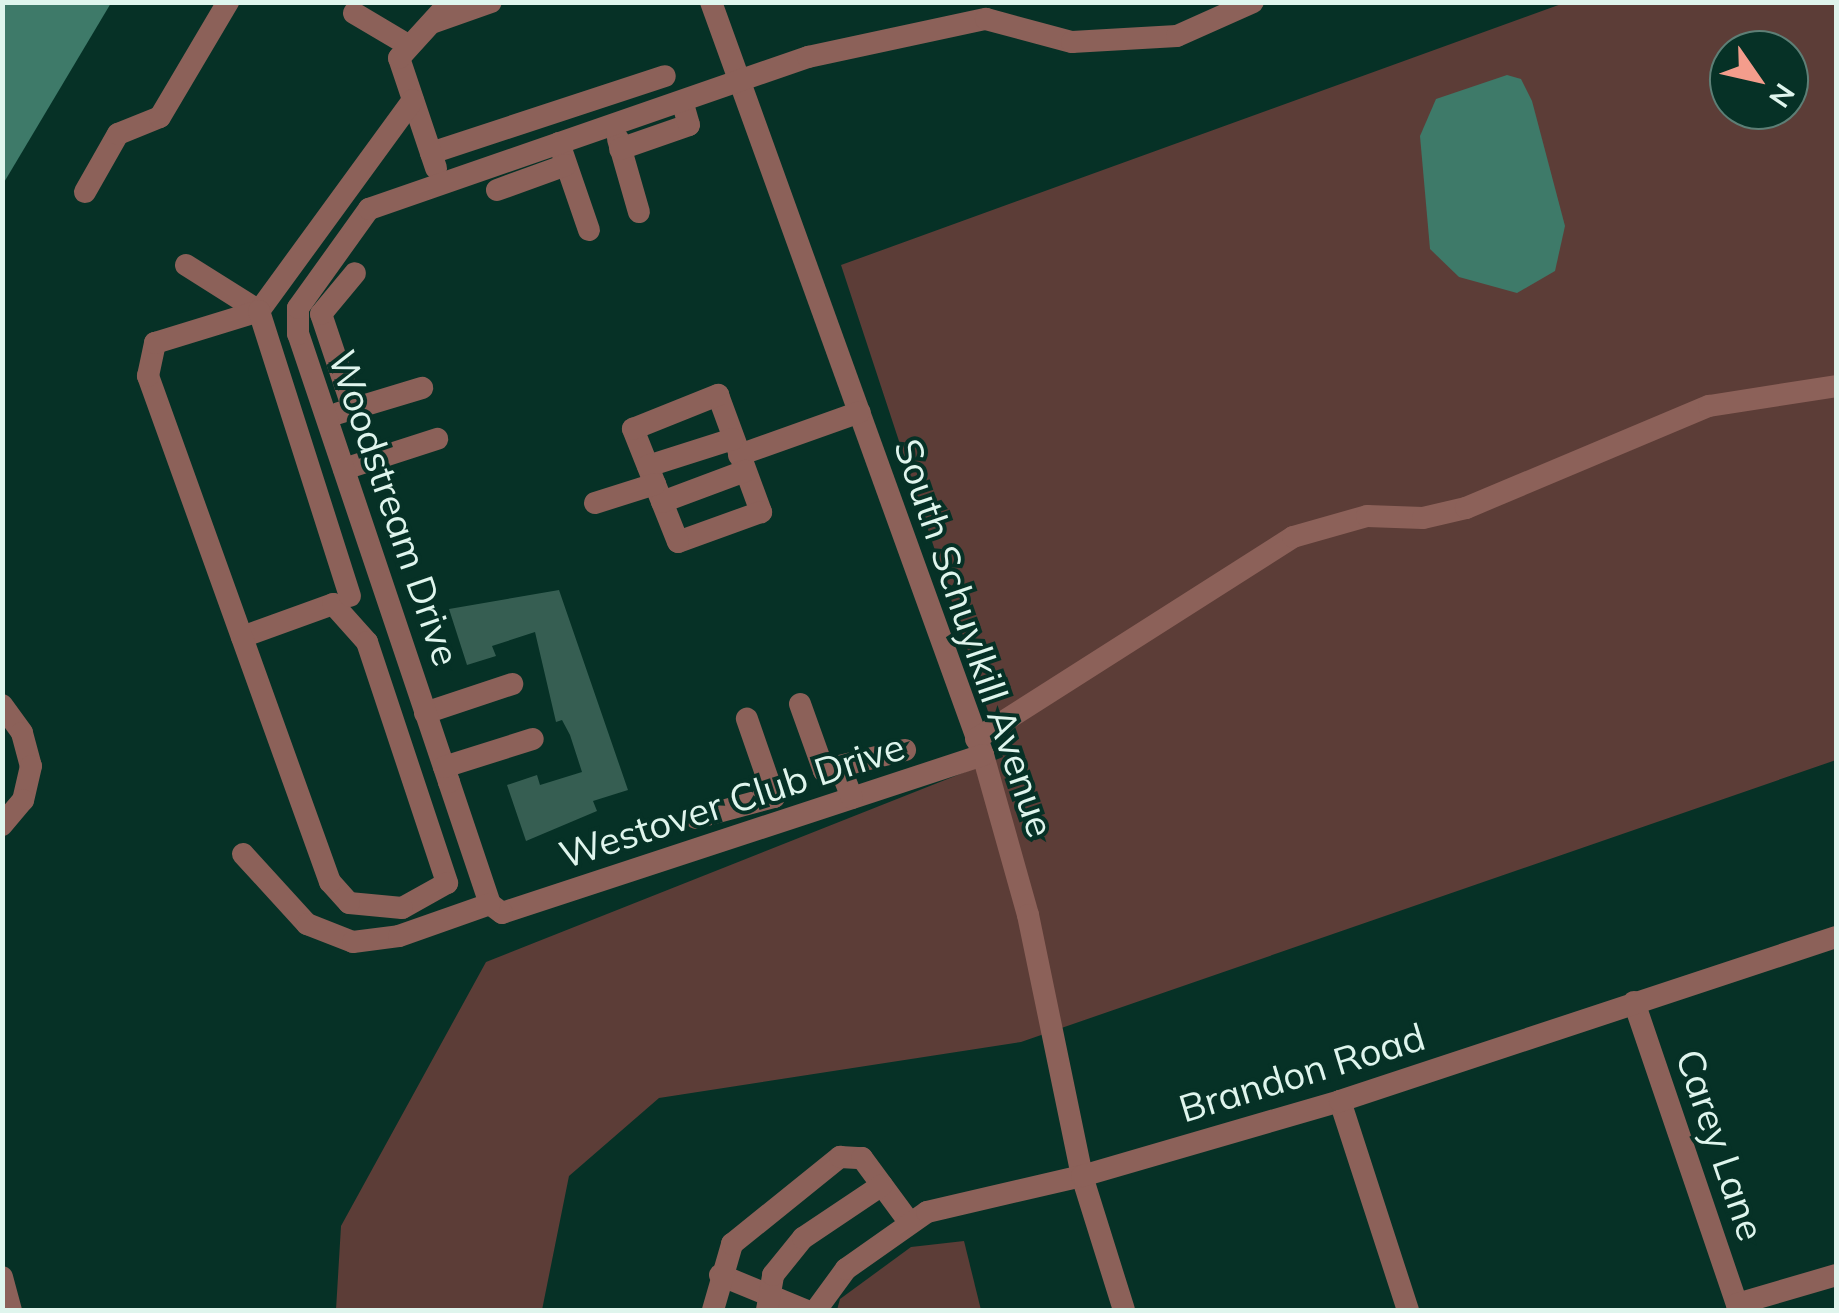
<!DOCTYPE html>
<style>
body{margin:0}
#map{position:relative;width:1839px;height:1313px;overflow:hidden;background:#063126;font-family:Mulish,sans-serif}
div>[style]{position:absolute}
.green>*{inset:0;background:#5c3d37}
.water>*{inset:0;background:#3e7a69}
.building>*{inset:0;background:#365e52}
.minor>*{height:22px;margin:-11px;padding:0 11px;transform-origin:11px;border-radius:11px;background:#8c6159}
span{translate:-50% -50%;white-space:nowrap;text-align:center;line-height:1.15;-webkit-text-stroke:8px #063126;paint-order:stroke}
.street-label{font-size:38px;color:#dff5ed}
.frame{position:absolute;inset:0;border:5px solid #dff5ed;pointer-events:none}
.north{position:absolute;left:1709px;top:30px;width:100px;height:100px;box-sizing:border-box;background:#063126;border:2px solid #5d7f76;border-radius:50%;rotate:124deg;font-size:28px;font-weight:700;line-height:40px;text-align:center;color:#dff5ed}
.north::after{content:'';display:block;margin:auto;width:35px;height:45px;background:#f49d8c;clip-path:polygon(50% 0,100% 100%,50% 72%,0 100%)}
</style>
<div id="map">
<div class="green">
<i style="clip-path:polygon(evenodd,1564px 3px,1836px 3px,1836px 760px,1021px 1042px,659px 1098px,569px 1176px,542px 1310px,336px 1310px,341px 1226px,486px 962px,1003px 757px,841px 265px,1564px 3px,1729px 50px,1789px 50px,1789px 110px,1729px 110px,1729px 50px)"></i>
<i style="clip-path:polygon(964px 1241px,981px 1310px,837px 1310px,840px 1299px,911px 1247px)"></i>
</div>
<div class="water">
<i style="clip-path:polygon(3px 2px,111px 3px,3px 184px,2px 3px)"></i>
<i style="clip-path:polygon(1507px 75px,1521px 79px,1532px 101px,1565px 226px,1555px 271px,1517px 293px,1459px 277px,1430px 249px,1420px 136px,1436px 99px)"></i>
</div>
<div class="building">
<i style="clip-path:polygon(559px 590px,628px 790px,593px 801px,597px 811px,526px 841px,507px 785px,537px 775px,540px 785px,582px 772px,570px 735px,562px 720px,556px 722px,535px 632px,492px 646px,496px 656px,467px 665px,449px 609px)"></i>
</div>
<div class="minor">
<i style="left:711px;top:2px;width:801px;rotate:70.14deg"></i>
<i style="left:983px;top:755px;width:166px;rotate:74.3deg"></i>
<i style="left:1028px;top:915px;width:267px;rotate:78.3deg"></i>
<i style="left:1082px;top:1176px;width:140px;rotate:72.6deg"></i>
<i style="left:354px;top:13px;width:63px;rotate:30.7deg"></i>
<i style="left:434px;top:22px;width:60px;rotate:-19.3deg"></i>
<i style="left:618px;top:139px;width:76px;rotate:74deg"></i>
<i style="left:559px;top:143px;width:92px;rotate:71deg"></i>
<i style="left:620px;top:149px;width:73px;rotate:-19.2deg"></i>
<i style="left:689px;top:125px;width:22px;rotate:-106deg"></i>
<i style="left:431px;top:153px;width:246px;rotate:-18.2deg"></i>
<i style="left:436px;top:168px;width:116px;rotate:-108.6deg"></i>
<i style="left:399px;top:58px;width:76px;rotate:-47.7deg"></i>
<i style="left:497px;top:190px;width:73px;rotate:-19.9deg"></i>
<i style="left:85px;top:192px;width:67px;rotate:-60.4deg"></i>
<i style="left:118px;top:134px;width:45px;rotate:-22deg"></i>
<i style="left:160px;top:117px;width:134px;rotate:-59.4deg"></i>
<i style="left:186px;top:265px;width:86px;rotate:32.2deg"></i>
<i style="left:259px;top:311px;width:261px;rotate:-53.9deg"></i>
<i style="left:718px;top:395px;width:125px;rotate:69.8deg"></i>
<i style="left:761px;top:512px;width:88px;rotate:160.1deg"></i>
<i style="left:678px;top:542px;width:122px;rotate:-111.7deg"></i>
<i style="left:633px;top:429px;width:92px;rotate:-21.8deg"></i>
<i style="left:353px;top:409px;width:100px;rotate:-108.6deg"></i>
<i style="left:321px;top:314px;width:53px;rotate:-50.3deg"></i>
<i style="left:339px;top:413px;width:87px;rotate:-16.8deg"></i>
<i style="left:739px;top:455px;width:128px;rotate:-19.6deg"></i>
<i style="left:648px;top:466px;width:89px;rotate:-17.6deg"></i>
<i style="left:344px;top:469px;width:98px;rotate:-17.9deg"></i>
<i style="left:662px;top:502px;width:89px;rotate:-20.5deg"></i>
<i style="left:595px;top:503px;width:63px;rotate:-17.6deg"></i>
<i style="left:242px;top:637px;width:97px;rotate:-19.9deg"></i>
<i style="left:333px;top:604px;width:51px;rotate:48.2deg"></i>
<i style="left:367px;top:642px;width:254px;rotate:71.6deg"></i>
<i style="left:447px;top:883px;width:51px;rotate:150.9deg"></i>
<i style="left:402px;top:908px;width:53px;rotate:-174.6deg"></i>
<i style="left:349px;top:903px;width:28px;rotate:-132deg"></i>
<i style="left:330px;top:882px;width:538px;rotate:-109.78deg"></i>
<i style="left:148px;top:376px;width:34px;rotate:-78deg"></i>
<i style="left:155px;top:343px;width:109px;rotate:-17.1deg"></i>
<i style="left:259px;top:311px;width:299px;rotate:72.3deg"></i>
<i style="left:800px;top:704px;width:71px;rotate:70.3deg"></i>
<i style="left:824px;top:771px;width:17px;rotate:-17deg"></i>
<i style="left:2px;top:705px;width:34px;rotate:54deg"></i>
<i style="left:22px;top:733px;width:34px;rotate:75deg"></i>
<i style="left:31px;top:766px;width:35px;rotate:103deg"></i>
<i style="left:23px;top:800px;width:33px;rotate:130deg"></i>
<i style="left:425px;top:713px;width:92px;rotate:-18.4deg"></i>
<i style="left:976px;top:739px;width:376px;rotate:-32.5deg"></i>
<i style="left:1293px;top:537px;width:77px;rotate:-15.8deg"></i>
<i style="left:1367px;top:516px;width:56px;rotate:2deg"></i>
<i style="left:1423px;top:518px;width:44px;rotate:-13.1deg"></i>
<i style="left:1466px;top:508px;width:264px;rotate:-22.8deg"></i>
<i style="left:1709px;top:406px;width:129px;rotate:-8.9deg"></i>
<i style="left:983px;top:755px;width:506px;rotate:161.82deg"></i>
<i style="left:502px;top:913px;width:15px;rotate:-143deg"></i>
<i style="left:490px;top:904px;width:129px;rotate:-108.6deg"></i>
<i style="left:449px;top:782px;width:473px;rotate:-108.6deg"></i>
<i style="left:298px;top:334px;width:26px;rotate:-90deg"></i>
<i style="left:298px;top:308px;width:122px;rotate:-54.4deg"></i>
<i style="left:369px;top:209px;width:465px;rotate:-19.1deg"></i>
<i style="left:808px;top:57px;width:182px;rotate:-12.1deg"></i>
<i style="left:986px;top:19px;width:89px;rotate:15deg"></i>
<i style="left:1072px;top:42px;width:105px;rotate:-3.3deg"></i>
<i style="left:1177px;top:36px;width:83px;rotate:-24.1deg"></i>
<i style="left:444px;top:767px;width:93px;rotate:-17.5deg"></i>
<i style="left:852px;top:798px;width:34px;rotate:-111deg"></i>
<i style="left:840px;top:766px;width:67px;rotate:-13.8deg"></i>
<i style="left:696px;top:818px;width:81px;rotate:-15.1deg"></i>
<i style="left:774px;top:797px;width:83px;rotate:-109.1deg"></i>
<i style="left:243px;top:854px;width:95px;rotate:47.6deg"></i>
<i style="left:307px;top:924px;width:49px;rotate:21.4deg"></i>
<i style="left:353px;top:942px;width:46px;rotate:-7.4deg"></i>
<i style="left:399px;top:936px;width:96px;rotate:-19.4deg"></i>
<i style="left:1634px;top:1002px;width:325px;rotate:71.2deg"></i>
<i style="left:1340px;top:1101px;width:220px;rotate:72deg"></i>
<i style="left:720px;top:1275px;width:92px;rotate:22.4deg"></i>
<i style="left:2px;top:1277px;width:34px;rotate:75deg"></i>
<i style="left:1737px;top:1304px;width:103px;rotate:-16.3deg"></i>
<i style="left:713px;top:1310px;width:69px;rotate:-73.9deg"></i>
<i style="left:732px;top:1244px;width:139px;rotate:-38.9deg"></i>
<i style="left:840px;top:1157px;width:22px;rotate:3deg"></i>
<i style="left:862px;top:1158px;width:81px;rotate:53.6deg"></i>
<i style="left:767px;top:1310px;width:36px;rotate:-80deg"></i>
<i style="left:773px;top:1275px;width:48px;rotate:-51deg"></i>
<i style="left:803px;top:1238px;width:95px;rotate:-33.9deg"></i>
<i style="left:816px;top:1310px;width:51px;rotate:-53.8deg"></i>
<i style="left:846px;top:1269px;width:99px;rotate:-35.1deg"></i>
<i style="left:927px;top:1212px;width:159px;rotate:-13.1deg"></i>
<i style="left:1082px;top:1176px;width:269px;rotate:-16.2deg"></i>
<i style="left:1340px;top:1101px;width:522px;rotate:-18.3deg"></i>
</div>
<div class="street-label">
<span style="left:394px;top:508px;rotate:71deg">Woodstream Drive</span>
<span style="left:974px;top:638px;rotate:71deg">South Schuylkill Avenue</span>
<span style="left:732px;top:801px;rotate:-18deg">Westover Club Drive</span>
<span style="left:1302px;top:1073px;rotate:-17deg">Brandon Road</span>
<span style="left:1720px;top:1145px;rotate:71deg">Carey Lane</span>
</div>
<div class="frame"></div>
<div class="north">N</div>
</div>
